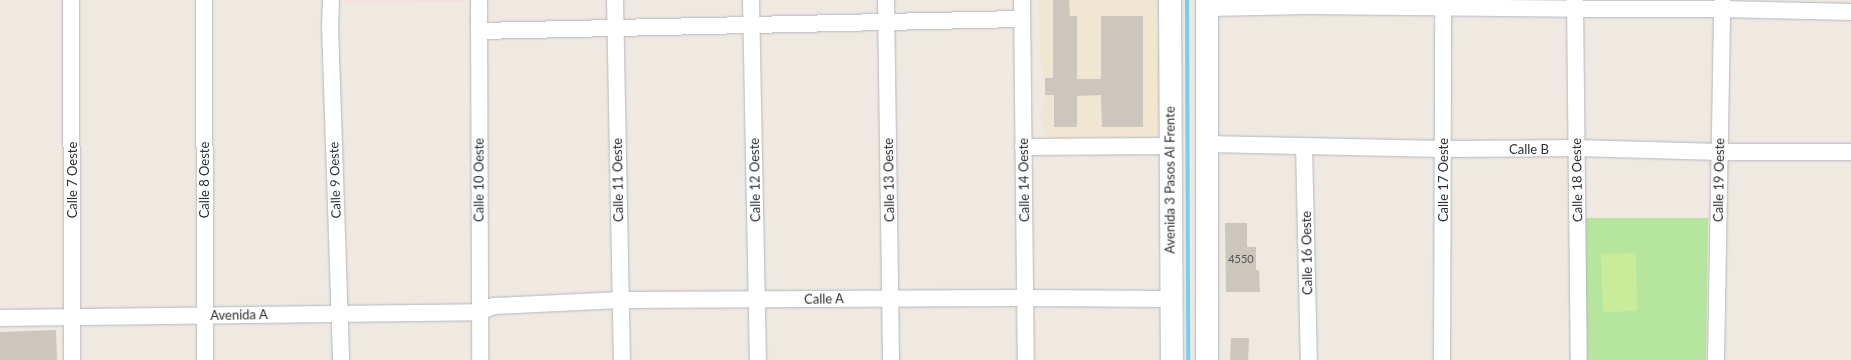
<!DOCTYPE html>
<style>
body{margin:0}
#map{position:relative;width:1851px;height:360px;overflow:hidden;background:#efe9e1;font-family:Lato,sans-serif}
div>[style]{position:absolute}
.education>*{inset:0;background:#f0e6d1}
.medical>*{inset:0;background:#f5dfe0}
.green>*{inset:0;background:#b6e59e}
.pitch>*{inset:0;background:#c9ec9a}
.stream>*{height:4px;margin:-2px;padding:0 2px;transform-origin:2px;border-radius:2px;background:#75cff0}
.building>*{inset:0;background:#cbc7bf}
.roads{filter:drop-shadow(0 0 1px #b4b7c1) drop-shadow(0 0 1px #b4b7c1)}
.minor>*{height:16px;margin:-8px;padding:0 8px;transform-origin:8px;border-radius:8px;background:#fff}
.secondary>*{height:22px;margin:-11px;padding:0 11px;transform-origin:11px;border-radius:11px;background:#fff}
span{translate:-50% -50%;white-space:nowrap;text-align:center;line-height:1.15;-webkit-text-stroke:3.5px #fff;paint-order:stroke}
.number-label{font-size:11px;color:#555452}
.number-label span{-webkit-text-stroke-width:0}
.street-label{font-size:13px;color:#2e2e2e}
</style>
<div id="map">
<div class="education">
<i style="clip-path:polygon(1039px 0,1159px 0,1162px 128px,1155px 137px,1049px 138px,1043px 132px,1041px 115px,1045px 95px,1045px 78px,1040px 60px)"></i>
</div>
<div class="medical">
<i style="clip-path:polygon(344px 0,464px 0,464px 2px,343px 3px)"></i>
</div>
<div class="green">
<i style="clip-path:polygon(1582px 218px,1708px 218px,1706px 360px,1583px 360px)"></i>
</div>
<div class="pitch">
<i style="clip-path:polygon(1636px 253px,1637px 311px,1603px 312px,1601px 254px)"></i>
</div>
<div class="stream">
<i style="left:1187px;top:0;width:360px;rotate:89.8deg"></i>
</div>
<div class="building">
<i style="clip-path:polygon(1053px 0,1069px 0,1070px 16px,1077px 16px,1077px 79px,1101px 79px,1101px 16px,1143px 16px,1143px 127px,1102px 127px,1101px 95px,1077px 96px,1077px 127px,1054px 127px,1054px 95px,1045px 95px,1045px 78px,1053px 78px)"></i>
<i style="clip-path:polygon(1225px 223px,1247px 223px,1247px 247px,1256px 247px,1256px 270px,1259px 270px,1260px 292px,1226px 292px)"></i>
<i style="clip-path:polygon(56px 330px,57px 360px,0 360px,0 332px)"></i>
<i style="clip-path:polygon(1231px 338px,1249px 338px,1248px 360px,1230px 360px)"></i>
</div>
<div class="roads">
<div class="minor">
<i style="left:71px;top:0;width:360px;rotate:89.8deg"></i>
<i style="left:204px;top:0;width:360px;rotate:89.8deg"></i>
<i style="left:331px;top:0;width:25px;rotate:92deg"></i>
<i style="left:330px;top:25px;width:335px;rotate:88.1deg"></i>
<i style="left:479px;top:0;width:360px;rotate:89.8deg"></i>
<i style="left:615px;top:0;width:360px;rotate:88.9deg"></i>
<i style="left:751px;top:0;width:360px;rotate:88.9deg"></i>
<i style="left:886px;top:0;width:360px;rotate:89.2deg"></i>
<i style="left:1022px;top:0;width:360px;rotate:89.4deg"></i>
<i style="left:1575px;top:0;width:360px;rotate:89.4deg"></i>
<i style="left:1207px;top:8px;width:101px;rotate:-1.1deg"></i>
<i style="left:1308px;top:6px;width:267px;rotate:0.6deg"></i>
<i style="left:1575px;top:9px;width:147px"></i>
<i style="left:1722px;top:9px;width:129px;rotate:1.3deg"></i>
<i style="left:479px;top:31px;width:543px;rotate:-1.27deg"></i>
<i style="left:1207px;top:144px;width:236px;rotate:1.2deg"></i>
<i style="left:1443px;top:149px;width:133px;rotate:-0.4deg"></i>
<i style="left:1576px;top:148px;width:143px;rotate:1.6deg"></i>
<i style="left:1719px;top:152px;width:132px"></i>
<i style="left:1304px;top:146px;width:214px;rotate:88.7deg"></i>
<i style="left:1023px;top:147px;width:147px;rotate:-0.4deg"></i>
<i style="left:0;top:318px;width:479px;rotate:-0.7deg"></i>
<i style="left:479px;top:312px;width:16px;rotate:-22deg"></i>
<i style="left:494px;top:306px;width:127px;rotate:-2.7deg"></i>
<i style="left:621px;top:300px;width:404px;rotate:-0.3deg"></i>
<i style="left:1025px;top:298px;width:146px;rotate:0.4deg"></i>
<i style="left:1442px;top:360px;width:360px;rotate:-89.8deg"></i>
<i style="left:1716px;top:360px;width:360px;rotate:-89deg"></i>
</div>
<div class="secondary">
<i style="left:1170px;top:0;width:360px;rotate:89.7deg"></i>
<i style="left:1207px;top:0;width:360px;rotate:90deg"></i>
</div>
</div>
<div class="number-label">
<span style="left:1241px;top:259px">4550</span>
</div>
<div class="street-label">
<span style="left:1529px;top:149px">Calle B</span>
<span style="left:72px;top:180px;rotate:-90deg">Calle 7 Oeste</span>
<span style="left:204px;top:180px;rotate:-90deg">Calle 8 Oeste</span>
<span style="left:335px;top:180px;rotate:-92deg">Calle 9 Oeste</span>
<span style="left:479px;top:180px;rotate:-90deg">Calle 10 Oeste</span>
<span style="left:618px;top:180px;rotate:-91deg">Calle 11 Oeste</span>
<span style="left:755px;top:180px;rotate:-91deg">Calle 12 Oeste</span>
<span style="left:889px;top:180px;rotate:-91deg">Calle 13 Oeste</span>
<span style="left:1024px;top:180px;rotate:-91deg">Calle 14 Oeste</span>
<span style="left:1170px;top:180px;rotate:-90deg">Avenida 3 Pasos Al Frente</span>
<span style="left:1443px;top:180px;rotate:-90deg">Calle 17 Oeste</span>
<span style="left:1577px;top:180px;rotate:-91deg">Calle 18 Oeste</span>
<span style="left:1719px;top:180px;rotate:-89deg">Calle 19 Oeste</span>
<span style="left:1307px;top:253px;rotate:-91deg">Calle 16 Oeste</span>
<span style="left:824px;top:299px;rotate:-1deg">Calle A</span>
<span style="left:239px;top:315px;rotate:-1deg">Avenida A</span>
</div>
</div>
